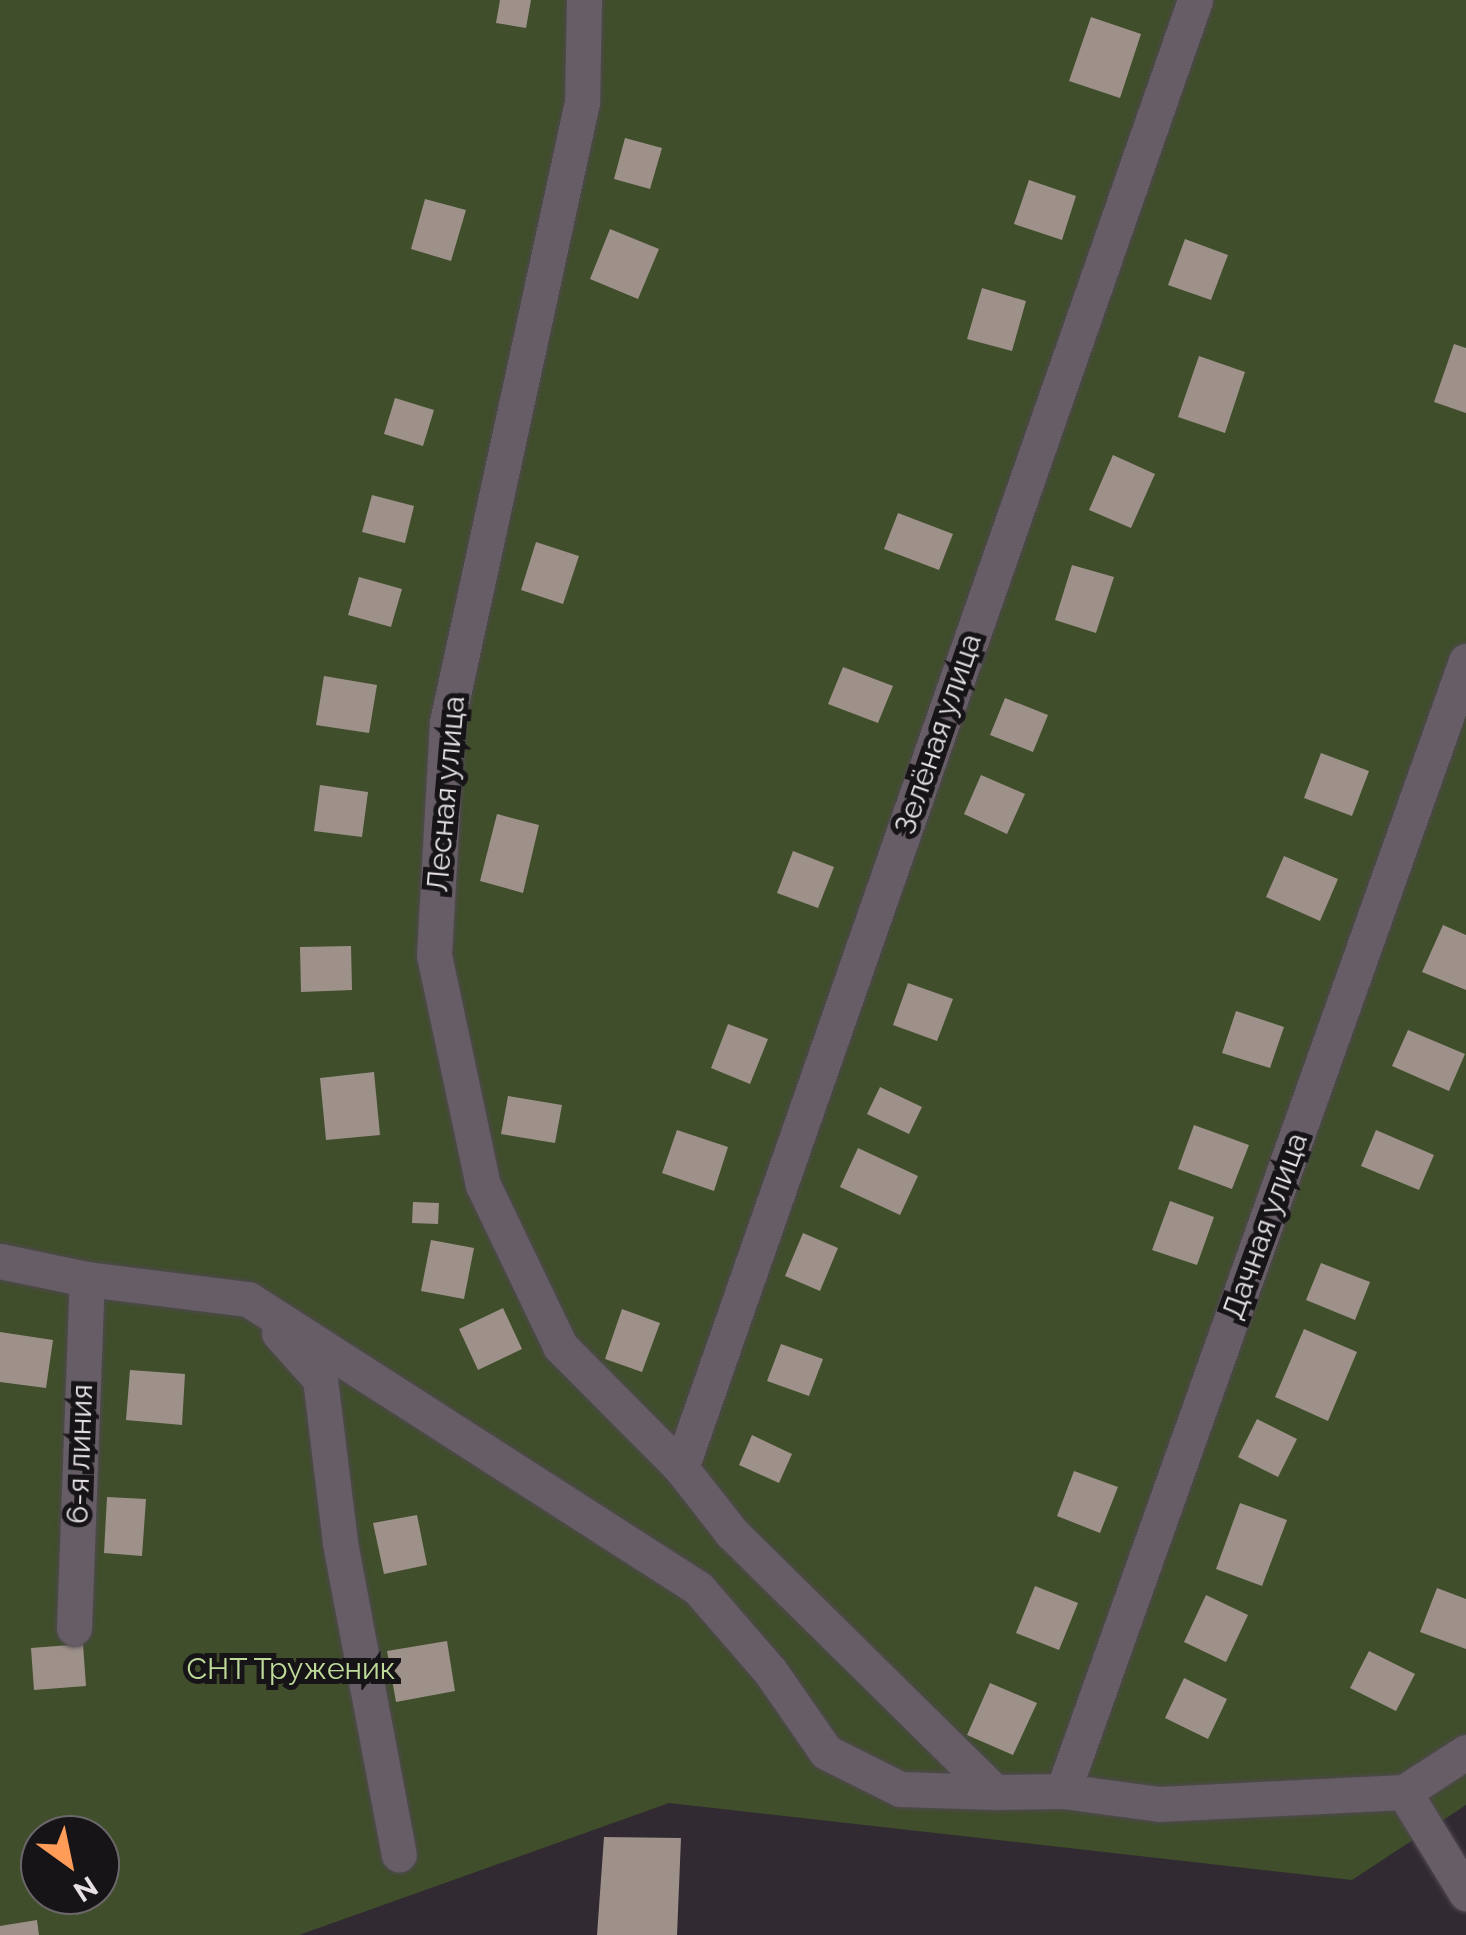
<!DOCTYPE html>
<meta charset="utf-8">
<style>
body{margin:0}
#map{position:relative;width:1466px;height:1935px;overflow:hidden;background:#312a32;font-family:Raleway,sans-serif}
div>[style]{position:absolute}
.green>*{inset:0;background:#404e2b}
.building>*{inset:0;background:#9e918a}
.roads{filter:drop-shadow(0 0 2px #4f484f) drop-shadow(0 0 2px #4f484f)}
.minor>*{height:35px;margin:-17.5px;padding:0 17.5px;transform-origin:17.5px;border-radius:17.5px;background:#665d66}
span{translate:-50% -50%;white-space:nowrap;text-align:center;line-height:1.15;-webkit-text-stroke:10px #171417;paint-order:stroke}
.street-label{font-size:30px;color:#e7e1e7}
.park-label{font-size:30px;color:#bfdb99}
.north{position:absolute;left:20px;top:1815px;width:100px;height:100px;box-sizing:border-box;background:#171417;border:2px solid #6a666a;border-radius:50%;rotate:147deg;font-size:28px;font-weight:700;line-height:40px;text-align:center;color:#e7e1e7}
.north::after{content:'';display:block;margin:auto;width:35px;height:45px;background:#fe9c58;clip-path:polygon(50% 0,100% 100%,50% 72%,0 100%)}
</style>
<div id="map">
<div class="green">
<i style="clip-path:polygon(evenodd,0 0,1466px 0,1466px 1805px,1352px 1880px,669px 1803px,299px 1935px,0 1935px,0 0,40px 1835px,100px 1835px,100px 1895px,40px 1895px,40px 1835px)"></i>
</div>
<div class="building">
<i style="clip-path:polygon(500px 0,531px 0,526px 28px,496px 23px)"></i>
<i style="clip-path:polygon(1091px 17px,1141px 34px,1120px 98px,1069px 81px)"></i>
<i style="clip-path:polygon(625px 138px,662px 148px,650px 189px,614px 179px)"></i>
<i style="clip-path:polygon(1029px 180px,1076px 196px,1062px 240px,1014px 224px)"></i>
<i style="clip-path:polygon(425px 199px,466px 210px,451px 261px,411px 249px)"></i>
<i style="clip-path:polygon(610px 229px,659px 249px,638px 299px,590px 279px)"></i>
<i style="clip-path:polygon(1185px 239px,1228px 255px,1211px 300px,1168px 285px)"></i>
<i style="clip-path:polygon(982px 288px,1026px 301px,1012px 351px,967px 339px)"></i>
<i style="clip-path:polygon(1454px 344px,1466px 348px,1466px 413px,1434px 402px)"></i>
<i style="clip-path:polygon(1199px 356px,1245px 372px,1225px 433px,1178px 417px)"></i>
<i style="clip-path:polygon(395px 398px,434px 410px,423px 446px,384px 434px)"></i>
<i style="clip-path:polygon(1113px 455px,1155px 474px,1131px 528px,1089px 510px)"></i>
<i style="clip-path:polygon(372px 495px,414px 506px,405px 543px,362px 532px)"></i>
<i style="clip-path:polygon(898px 513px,953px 534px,939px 570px,884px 549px)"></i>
<i style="clip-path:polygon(536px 542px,579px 556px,563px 604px,521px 590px)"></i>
<i style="clip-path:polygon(1072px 565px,1114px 577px,1096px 633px,1055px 620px)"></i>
<i style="clip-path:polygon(359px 577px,402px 589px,391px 627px,348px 615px)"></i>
<i style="clip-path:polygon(843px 667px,893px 686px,878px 723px,828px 704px)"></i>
<i style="clip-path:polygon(324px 676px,377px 685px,369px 733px,316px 725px)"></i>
<i style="clip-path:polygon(1005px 698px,1048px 715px,1033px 752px,990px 735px)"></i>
<i style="clip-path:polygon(1321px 753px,1369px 771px,1352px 816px,1304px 798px)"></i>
<i style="clip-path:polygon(981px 775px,1025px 794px,1007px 834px,964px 814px)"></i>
<i style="clip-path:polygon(320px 785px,368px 792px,362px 837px,314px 831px)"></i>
<i style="clip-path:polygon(497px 814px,539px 825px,523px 893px,480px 881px)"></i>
<i style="clip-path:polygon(793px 851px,834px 867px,818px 908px,777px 893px)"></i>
<i style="clip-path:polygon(1284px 856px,1338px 879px,1320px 921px,1266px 897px)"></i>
<i style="clip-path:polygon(1443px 925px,1466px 935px,1466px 990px,1422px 972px)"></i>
<i style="clip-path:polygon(351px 946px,352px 990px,301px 992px,300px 947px)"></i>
<i style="clip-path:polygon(908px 983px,953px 999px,937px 1041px,893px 1025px)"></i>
<i style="clip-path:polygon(1236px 1011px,1284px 1027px,1270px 1068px,1222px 1053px)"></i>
<i style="clip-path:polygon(728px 1024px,768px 1039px,750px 1084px,711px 1068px)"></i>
<i style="clip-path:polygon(1408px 1030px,1465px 1054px,1449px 1091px,1392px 1066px)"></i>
<i style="clip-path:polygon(374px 1072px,380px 1135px,326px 1140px,320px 1078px)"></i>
<i style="clip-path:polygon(880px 1087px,922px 1107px,909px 1134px,867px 1114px)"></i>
<i style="clip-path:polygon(508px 1096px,562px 1105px,555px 1143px,501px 1134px)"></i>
<i style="clip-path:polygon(1194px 1125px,1249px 1145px,1232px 1189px,1178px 1169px)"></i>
<i style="clip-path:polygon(677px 1130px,728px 1147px,714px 1191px,662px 1173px)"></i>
<i style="clip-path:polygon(1376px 1130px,1434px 1155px,1419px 1190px,1361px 1166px)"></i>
<i style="clip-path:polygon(858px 1148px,918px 1176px,900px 1215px,840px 1187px)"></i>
<i style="clip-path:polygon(1170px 1201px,1214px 1217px,1197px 1265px,1152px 1250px)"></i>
<i style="clip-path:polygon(413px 1202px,439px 1203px,438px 1224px,412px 1223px)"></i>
<i style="clip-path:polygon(803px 1233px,838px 1248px,820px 1291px,785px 1276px)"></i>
<i style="clip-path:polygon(431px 1240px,474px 1248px,464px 1299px,421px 1291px)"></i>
<i style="clip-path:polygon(1321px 1263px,1370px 1282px,1355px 1320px,1306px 1300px)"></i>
<i style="clip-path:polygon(503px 1308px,522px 1349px,478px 1370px,459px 1329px)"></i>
<i style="clip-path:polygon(622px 1309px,660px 1323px,642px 1372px,605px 1359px)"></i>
<i style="clip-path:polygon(1304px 1329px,1357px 1352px,1328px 1421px,1275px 1397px)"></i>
<i style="clip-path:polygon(0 1332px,53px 1340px,46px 1388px,0 1382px)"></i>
<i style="clip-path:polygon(781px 1344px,823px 1359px,809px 1396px,767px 1381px)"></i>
<i style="clip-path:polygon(130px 1370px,185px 1374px,182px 1425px,126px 1420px)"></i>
<i style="clip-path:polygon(1257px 1419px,1297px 1439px,1278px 1477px,1238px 1457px)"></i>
<i style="clip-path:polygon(752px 1435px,792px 1454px,779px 1483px,739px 1465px)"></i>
<i style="clip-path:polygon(1074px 1471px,1118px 1487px,1100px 1533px,1057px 1516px)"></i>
<i style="clip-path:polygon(107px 1497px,146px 1499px,142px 1556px,104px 1553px)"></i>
<i style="clip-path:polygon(1240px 1503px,1287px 1520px,1262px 1586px,1216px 1569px)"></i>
<i style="clip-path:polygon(417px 1515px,427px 1565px,384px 1574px,373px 1523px)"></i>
<i style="clip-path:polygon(1035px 1586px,1078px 1603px,1059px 1650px,1016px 1633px)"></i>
<i style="clip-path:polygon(1437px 1588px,1466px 1599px,1466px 1649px,1420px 1632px)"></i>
<i style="clip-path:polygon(1206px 1595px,1248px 1615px,1226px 1662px,1184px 1642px)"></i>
<i style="clip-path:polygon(447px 1641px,455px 1691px,396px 1702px,387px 1651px)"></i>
<i style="clip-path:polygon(83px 1644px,86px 1686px,34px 1690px,31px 1648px)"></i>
<i style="clip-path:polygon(1369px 1651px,1415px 1674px,1396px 1711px,1350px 1688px)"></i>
<i style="clip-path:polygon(1184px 1678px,1227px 1699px,1208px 1739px,1165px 1718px)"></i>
<i style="clip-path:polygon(990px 1683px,1037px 1703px,1013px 1755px,967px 1735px)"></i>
<i style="clip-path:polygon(604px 1837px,681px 1838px,677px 1935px,597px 1935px)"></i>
<i style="clip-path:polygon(37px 1920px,39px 1935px,0 1935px,0 1926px)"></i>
</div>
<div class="roads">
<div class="minor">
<i style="left:584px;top:0;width:102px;rotate:91.1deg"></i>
<i style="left:582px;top:102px;width:635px;rotate:102.28deg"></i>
<i style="left:447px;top:722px;width:233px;rotate:93.2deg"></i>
<i style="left:434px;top:955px;width:235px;rotate:78deg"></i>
<i style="left:483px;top:1185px;width:178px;rotate:64.4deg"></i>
<i style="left:560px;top:1346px;width:172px;rotate:45.2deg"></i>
<i style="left:681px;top:1468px;width:83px;rotate:51.9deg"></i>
<i style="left:732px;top:1533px;width:369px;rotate:44.6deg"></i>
<i style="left:995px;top:1792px;width:68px;rotate:-0.8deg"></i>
<i style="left:1063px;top:1791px;width:97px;rotate:7.7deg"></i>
<i style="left:1159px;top:1804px;width:245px;rotate:-2.8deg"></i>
<i style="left:0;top:1261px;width:89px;rotate:11.7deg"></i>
<i style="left:87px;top:1279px;width:162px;rotate:7.1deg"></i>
<i style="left:248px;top:1299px;width:535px;rotate:32.71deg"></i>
<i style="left:698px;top:1588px;width:110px;rotate:49.1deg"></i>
<i style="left:770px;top:1671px;width:98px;rotate:55.3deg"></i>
<i style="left:826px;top:1752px;width:83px;rotate:26.6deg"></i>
<i style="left:900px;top:1789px;width:95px;rotate:1.8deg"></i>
<i style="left:279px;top:1333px;width:62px;rotate:48.3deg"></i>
<i style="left:320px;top:1379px;width:165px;rotate:83deg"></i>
<i style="left:340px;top:1543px;width:317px;rotate:79.3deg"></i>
<i style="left:681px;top:1468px;width:1555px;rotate:-70.7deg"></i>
<i style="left:74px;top:1628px;width:349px;rotate:-87.9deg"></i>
<i style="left:1063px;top:1791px;width:1200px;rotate:-70.37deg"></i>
<i style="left:1404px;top:1792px;width:119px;rotate:58.5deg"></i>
<i style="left:1404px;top:1792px;width:74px;rotate:-32.8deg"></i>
</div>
</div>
<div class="street-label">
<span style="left:938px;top:734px;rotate:-71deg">Зелёная улица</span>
<span style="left:446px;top:794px;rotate:-85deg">Лесная улица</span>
<span style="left:1265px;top:1226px;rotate:-70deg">Дачная улица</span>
<span style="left:80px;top:1454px;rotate:-88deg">6-я линия</span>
</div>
<div class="park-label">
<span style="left:291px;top:1669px">СНТ Труженик</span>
</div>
<div class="north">N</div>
</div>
